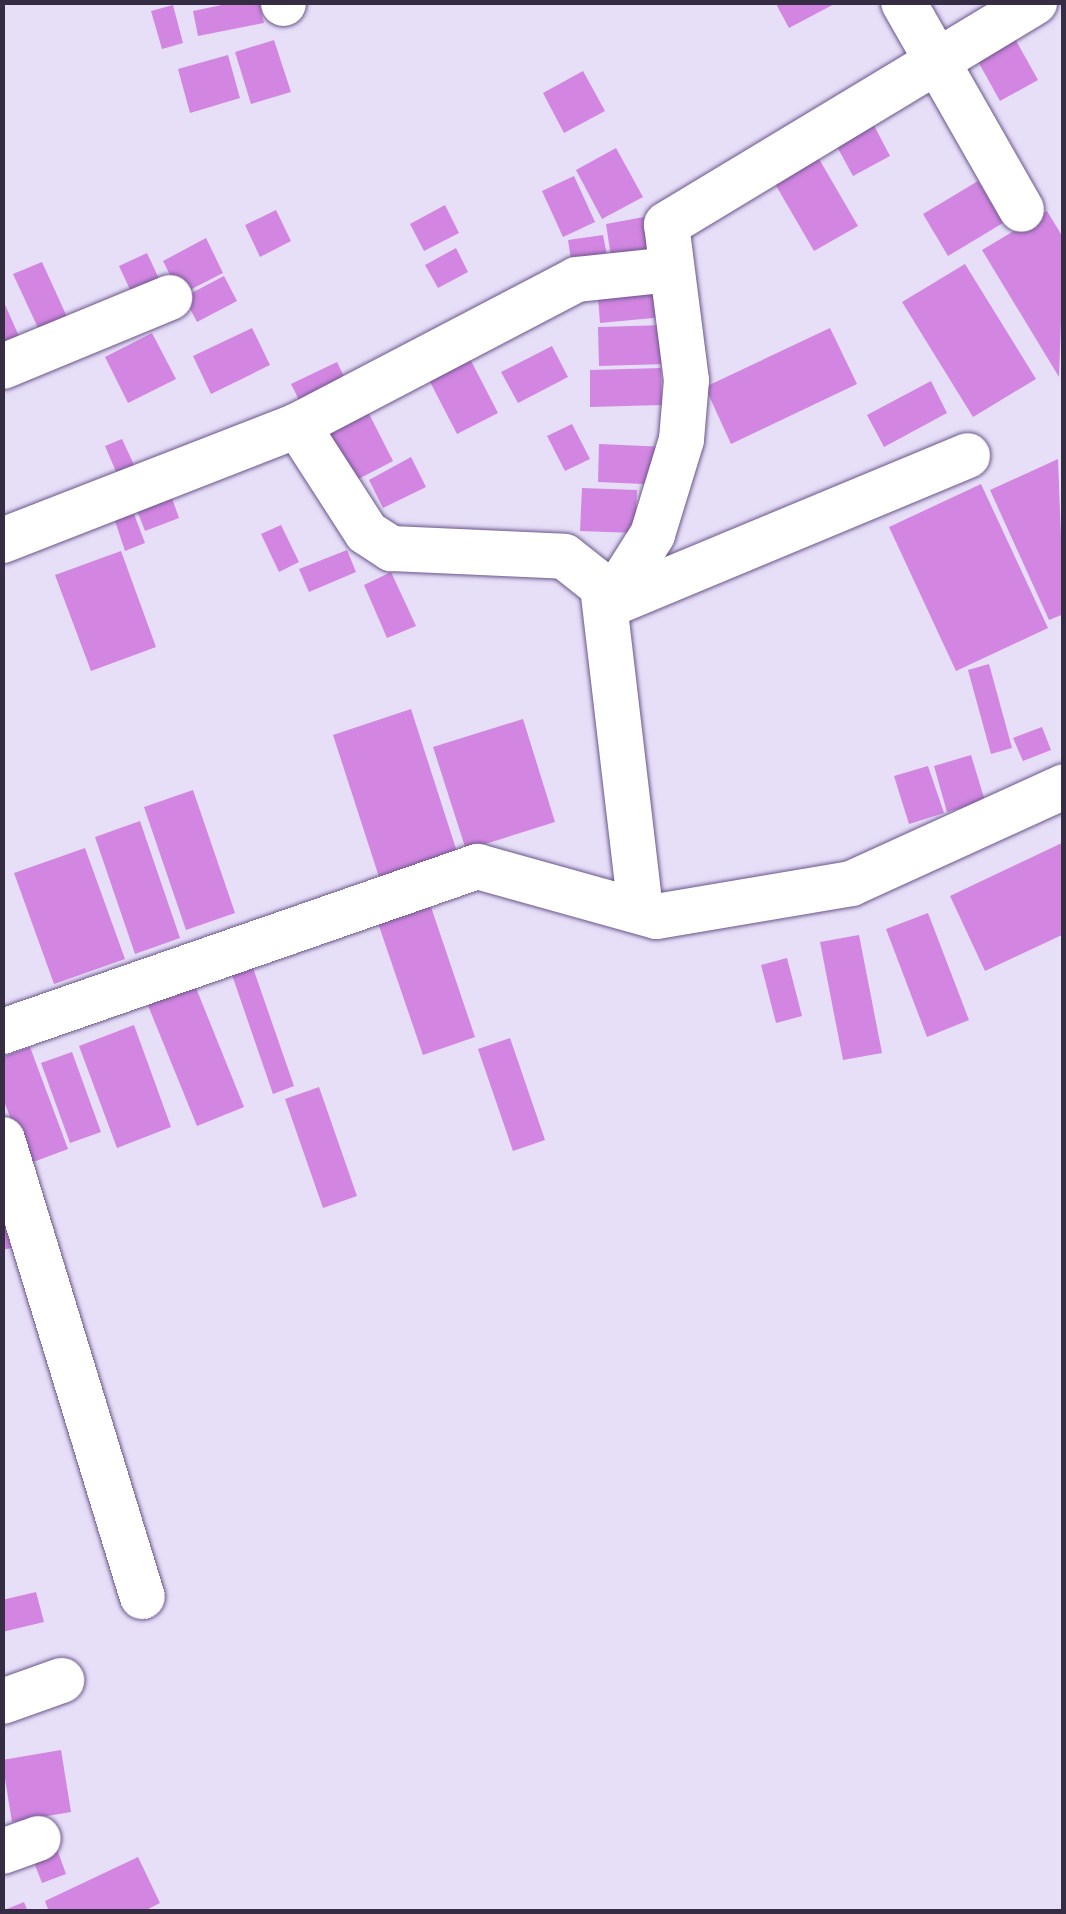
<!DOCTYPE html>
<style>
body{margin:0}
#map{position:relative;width:1066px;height:1914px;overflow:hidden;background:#e7dff8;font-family:"Exo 2",sans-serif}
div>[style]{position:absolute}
.building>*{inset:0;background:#d286e1}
.roads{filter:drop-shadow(0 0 2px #6a558b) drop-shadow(0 0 2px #6a558b)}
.minor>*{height:45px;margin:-22.5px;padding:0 22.5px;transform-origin:22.5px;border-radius:22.5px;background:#fff}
span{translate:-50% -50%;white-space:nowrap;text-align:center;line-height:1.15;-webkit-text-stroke:9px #fff;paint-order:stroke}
.frame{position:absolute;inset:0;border:5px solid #362d45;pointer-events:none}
</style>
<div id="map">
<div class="building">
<i style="clip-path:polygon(236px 2px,259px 2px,264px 23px,198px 36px,193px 11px)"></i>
<i style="clip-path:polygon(775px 2px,838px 2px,789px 28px)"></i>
<i style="clip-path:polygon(173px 5px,183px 43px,162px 49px,151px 11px)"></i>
<i style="clip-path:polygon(1008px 26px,1038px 80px,1000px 101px,970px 47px)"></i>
<i style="clip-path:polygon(274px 40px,291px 92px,251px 104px,235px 52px)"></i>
<i style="clip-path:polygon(228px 55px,240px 98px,190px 113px,178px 69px)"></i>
<i style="clip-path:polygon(583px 71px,605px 111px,564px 133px,543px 93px)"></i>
<i style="clip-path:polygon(867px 112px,890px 156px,853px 176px,829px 132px)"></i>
<i style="clip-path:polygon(616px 148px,643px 197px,602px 219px,576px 170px)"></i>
<i style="clip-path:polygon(815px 152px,858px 226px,814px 251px,771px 177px)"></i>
<i style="clip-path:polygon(574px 176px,595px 222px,563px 237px,542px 191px)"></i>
<i style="clip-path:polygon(978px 181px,1003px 223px,948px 256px,923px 214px)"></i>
<i style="clip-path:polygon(445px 205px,459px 233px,424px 251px,410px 224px)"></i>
<i style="clip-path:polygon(276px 210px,291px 241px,260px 257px,245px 225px)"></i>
<i style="clip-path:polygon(1047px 211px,1064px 239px,1059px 377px,982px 250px)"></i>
<i style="clip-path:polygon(649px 216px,655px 256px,612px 263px,606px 224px)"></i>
<i style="clip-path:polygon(603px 235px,608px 261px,572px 266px,568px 240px)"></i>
<i style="clip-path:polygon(206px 238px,223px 273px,180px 295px,163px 261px)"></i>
<i style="clip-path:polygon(456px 248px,468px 272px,438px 288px,425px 265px)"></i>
<i style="clip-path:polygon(147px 253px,161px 283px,133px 296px,119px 266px)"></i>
<i style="clip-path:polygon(42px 262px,73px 330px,45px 343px,13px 274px)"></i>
<i style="clip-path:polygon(965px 264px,1036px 379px,973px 417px,902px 302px)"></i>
<i style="clip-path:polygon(224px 276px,237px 301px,197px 322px,184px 297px)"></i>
<i style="clip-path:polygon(661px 280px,664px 317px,600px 323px,597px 285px)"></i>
<i style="clip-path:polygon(2px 298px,26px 352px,2px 358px)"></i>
<i style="clip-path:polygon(666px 325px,667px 364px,599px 366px,598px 327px)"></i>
<i style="clip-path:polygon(252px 328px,270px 365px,211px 394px,193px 356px)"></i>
<i style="clip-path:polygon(830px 328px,857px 384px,731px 444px,705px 387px)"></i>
<i style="clip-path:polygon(152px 333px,176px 379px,128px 403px,105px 357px)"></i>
<i style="clip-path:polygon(552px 346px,568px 377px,518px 403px,501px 372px)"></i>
<i style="clip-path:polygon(468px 355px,498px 413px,457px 434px,427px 376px)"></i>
<i style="clip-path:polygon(337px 362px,351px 391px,306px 414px,291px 384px)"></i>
<i style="clip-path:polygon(661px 368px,662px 405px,590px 407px,590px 370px)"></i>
<i style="clip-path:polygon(931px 381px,947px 413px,884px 447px,867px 415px)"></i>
<i style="clip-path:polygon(363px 402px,393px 461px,349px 484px,319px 424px)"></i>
<i style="clip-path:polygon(572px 424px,590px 459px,565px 471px,547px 436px)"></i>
<i style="clip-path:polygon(122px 439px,141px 480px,123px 488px,105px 446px)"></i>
<i style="clip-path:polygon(599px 444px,667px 447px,665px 485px,598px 482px)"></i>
<i style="clip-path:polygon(411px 457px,426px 487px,383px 508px,369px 480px)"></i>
<i style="clip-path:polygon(1058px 459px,1064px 614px,1049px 620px,990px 490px)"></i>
<i style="clip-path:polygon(981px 484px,1048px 628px,956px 671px,889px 527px)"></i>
<i style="clip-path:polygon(168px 487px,179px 518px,145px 531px,133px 500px)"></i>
<i style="clip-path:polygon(582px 488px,637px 490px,635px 533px,580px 531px)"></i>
<i style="clip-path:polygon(134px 514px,145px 543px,125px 551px,115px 521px)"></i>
<i style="clip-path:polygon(281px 525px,299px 562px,279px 572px,261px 534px)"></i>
<i style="clip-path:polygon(347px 550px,356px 572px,309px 592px,299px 569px)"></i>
<i style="clip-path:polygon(121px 551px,156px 647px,91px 671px,55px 575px)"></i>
<i style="clip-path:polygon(391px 572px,416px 626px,387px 638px,364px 585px)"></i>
<i style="clip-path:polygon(989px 664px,1012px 748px,991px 754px,968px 670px)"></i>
<i style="clip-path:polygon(411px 709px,458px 855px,380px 880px,333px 735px)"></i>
<i style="clip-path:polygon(523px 719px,555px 822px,466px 850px,433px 747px)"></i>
<i style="clip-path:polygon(1042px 727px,1051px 750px,1023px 761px,1013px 738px)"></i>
<i style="clip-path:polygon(971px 755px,985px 801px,947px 812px,934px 766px)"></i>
<i style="clip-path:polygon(928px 766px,944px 813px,909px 824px,894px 776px)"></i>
<i style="clip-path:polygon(193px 790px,235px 913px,186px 930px,144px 807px)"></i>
<i style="clip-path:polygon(140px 821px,180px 938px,135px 954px,95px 837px)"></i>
<i style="clip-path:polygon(1064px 842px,1064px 934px,985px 971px,950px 896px)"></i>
<i style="clip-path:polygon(85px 848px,125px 959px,54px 984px,14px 873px)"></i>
<i style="clip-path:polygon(430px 904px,475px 1037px,423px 1055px,378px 923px)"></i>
<i style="clip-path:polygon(928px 913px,969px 1020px,927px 1037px,886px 929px)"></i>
<i style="clip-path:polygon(859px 935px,882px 1053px,843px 1060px,820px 942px)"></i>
<i style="clip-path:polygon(787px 958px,802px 1016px,776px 1023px,761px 965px)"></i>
<i style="clip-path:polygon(252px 965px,294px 1086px,273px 1094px,231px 972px)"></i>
<i style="clip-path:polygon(194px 983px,244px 1107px,197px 1126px,147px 1003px)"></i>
<i style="clip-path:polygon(134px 1025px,171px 1127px,117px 1148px,79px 1046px)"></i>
<i style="clip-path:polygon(510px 1038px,545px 1140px,513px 1151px,478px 1049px)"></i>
<i style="clip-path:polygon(30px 1047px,68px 1149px,28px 1164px,2px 1096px,2px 1057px)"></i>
<i style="clip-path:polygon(72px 1052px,101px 1132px,70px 1143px,41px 1063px)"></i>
<i style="clip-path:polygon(319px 1087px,357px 1196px,323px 1208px,285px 1099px)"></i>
<i style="clip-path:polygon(2px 1191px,16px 1247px,2px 1250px)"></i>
<i style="clip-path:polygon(36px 1592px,44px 1622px,2px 1632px,2px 1600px)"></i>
<i style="clip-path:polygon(61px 1750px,71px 1812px,12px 1822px,2px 1760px)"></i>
<i style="clip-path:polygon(53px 1838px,66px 1874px,42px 1883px,28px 1847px)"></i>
<i style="clip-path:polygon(138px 1857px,160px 1903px,142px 1912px,49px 1912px,45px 1901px)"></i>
<i style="clip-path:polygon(24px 1902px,28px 1912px,2px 1912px,2px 1911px)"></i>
</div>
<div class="roads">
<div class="minor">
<i style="left:283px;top:2px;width:1px;rotate:90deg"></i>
<i style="left:903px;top:2px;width:238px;rotate:60.3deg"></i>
<i style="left:2px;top:366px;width:181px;rotate:-22.4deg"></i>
<i style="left:297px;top:425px;width:127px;rotate:57.2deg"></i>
<i style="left:366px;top:532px;width:30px;rotate:33deg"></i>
<i style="left:391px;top:548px;width:173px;rotate:2.6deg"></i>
<i style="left:564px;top:556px;width:48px;rotate:38.3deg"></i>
<i style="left:602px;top:586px;width:327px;rotate:83.3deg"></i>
<i style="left:2px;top:540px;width:317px;rotate:-21.3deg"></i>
<i style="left:297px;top:425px;width:315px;rotate:-27.6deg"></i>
<i style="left:576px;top:279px;width:95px;rotate:-6.1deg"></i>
<i style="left:607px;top:605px;width:84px;rotate:-57.6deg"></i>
<i style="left:652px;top:534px;width:99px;rotate:-73deg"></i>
<i style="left:681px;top:439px;width:59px;rotate:-85.2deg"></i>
<i style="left:686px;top:380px;width:157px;rotate:-97.3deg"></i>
<i style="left:666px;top:224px;width:430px;rotate:-31.1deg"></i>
<i style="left:607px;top:605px;width:390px;rotate:-22.6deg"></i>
<i style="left:2px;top:1031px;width:503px;rotate:-19.16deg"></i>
<i style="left:477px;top:866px;width:186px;rotate:15.6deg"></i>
<i style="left:656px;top:916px;width:198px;rotate:-9.6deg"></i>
<i style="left:851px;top:883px;width:234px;rotate:-24.5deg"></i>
<i style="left:2px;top:1139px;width:478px;rotate:73deg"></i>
<i style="left:2px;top:1701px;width:63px;rotate:-19.6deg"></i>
<i style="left:2px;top:1851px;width:38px;rotate:-20deg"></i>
</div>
</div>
<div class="frame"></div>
</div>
